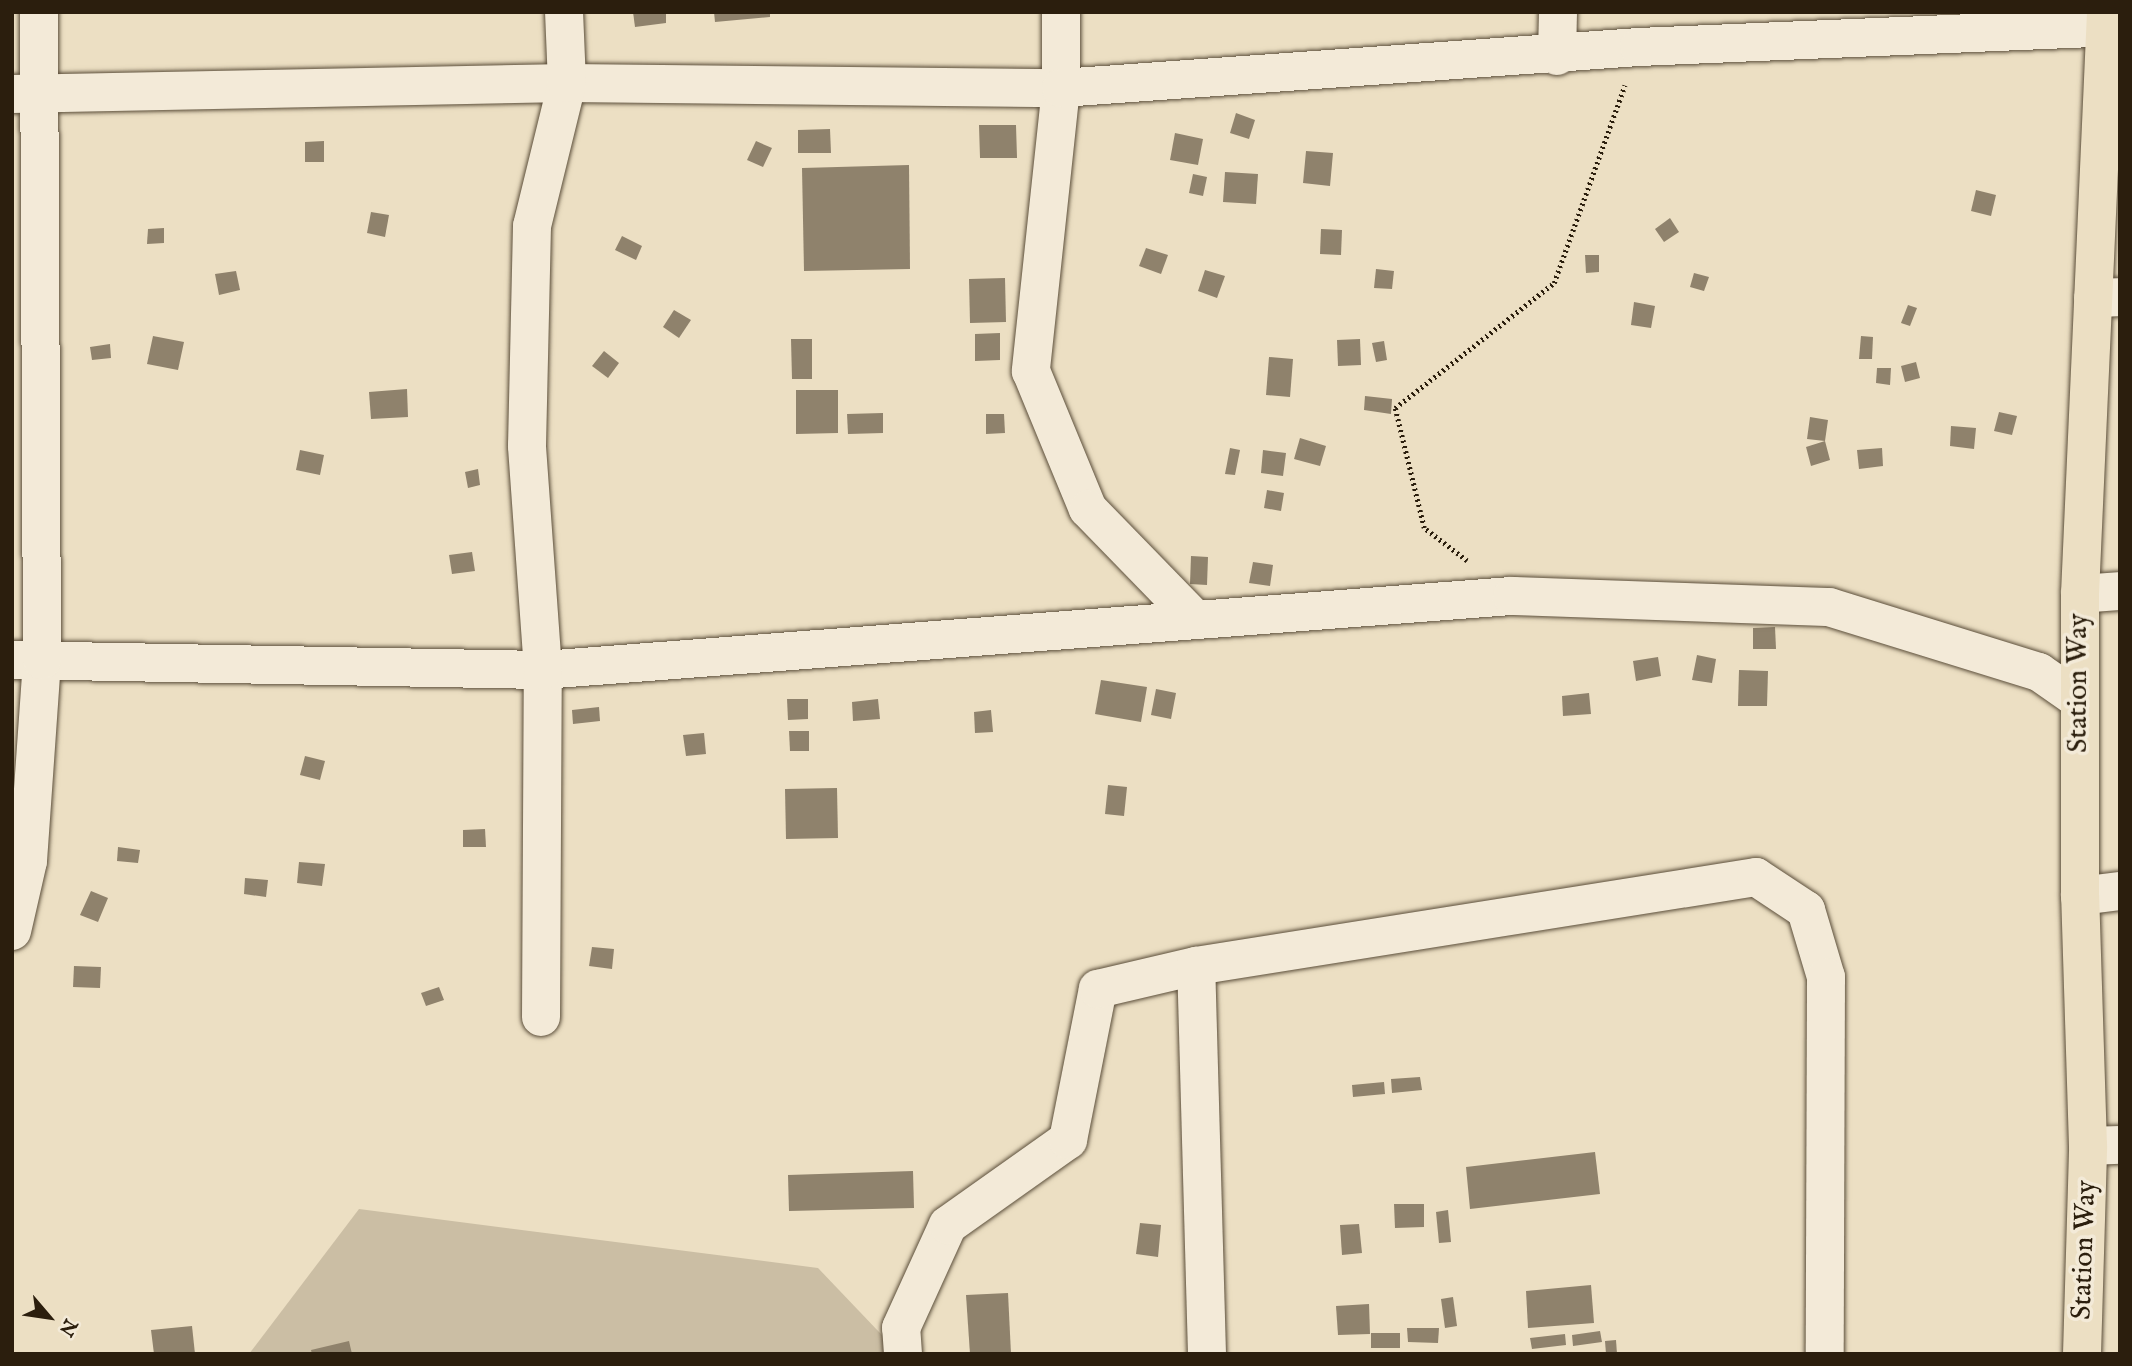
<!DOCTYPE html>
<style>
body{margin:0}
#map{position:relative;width:2132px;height:1366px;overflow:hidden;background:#ecdfc3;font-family:"IM FELL English",serif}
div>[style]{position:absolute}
.green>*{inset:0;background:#cbbea4}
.building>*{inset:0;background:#8f826c}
.path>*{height:4.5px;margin-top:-2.25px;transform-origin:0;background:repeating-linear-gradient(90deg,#2b1e0d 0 2px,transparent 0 5.5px)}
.roads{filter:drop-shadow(0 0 2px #5b4e3a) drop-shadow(0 0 2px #5b4e3a)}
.minor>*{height:38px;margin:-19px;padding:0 19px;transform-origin:19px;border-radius:19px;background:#f3ead8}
.major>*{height:38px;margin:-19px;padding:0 19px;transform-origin:19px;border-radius:19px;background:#ecdfc3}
span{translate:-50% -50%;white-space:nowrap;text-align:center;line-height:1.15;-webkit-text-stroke:7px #f3ead8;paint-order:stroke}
.street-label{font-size:28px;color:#2b1e0d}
.frame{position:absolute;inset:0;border:14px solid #2b1e0d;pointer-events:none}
.north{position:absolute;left:14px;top:1282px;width:70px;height:70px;-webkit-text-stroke:5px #f3ead8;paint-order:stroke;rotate:119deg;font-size:19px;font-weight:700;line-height:28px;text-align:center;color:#2b1e0d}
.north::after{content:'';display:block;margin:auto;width:24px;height:32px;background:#2b1e0d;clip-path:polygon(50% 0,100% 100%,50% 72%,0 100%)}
</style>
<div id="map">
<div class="green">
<i style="clip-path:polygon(359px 1209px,818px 1268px,900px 1354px,249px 1354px)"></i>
</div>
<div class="building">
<i style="clip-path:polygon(633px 12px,666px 12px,666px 23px,635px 27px)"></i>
<i style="clip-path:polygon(714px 12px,770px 12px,770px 17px,715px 22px)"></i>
<i style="clip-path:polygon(1236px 113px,1255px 120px,1249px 139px,1230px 133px)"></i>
<i style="clip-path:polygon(979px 125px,1016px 125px,1017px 158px,980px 158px)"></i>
<i style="clip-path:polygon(830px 129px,831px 153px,798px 153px,798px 130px)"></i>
<i style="clip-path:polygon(1175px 133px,1203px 139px,1198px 165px,1170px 160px)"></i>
<i style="clip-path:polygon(324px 141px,324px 162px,305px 162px,305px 142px)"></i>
<i style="clip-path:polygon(756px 141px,772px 148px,763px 167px,747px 160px)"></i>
<i style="clip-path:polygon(1306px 151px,1333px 153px,1330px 186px,1303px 183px)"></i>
<i style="clip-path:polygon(909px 165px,910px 269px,804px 271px,802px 168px)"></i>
<i style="clip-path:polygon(1225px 172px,1258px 174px,1256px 204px,1223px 202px)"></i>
<i style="clip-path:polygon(1193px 174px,1207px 177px,1203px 196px,1189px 193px)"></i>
<i style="clip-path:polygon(1976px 190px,1996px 195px,1991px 216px,1971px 211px)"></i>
<i style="clip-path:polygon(371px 212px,389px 215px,385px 237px,367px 233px)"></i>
<i style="clip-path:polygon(1670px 218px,1679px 232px,1664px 242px,1655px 229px)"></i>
<i style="clip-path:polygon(164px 228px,164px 243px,147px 244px,148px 229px)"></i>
<i style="clip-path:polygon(1321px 229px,1342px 230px,1341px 255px,1320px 254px)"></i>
<i style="clip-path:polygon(622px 236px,642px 246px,636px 260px,615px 250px)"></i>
<i style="clip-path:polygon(1146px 248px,1168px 255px,1161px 274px,1139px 266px)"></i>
<i style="clip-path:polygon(1585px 255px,1599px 255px,1599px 272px,1586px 273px)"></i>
<i style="clip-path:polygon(1376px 269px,1394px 271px,1392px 289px,1374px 288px)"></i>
<i style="clip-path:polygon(1205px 270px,1225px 276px,1217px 298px,1198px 291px)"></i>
<i style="clip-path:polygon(236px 271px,240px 290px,219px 295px,215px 274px)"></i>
<i style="clip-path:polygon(1694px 273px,1709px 277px,1704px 291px,1690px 287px)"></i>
<i style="clip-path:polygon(1005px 278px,1006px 322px,970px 323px,969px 279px)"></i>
<i style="clip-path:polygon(1634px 302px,1655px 306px,1651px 328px,1631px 325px)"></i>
<i style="clip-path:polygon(1908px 305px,1917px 308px,1910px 326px,1901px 323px)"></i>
<i style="clip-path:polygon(674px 310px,691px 320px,679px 338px,663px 327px)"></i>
<i style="clip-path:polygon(1000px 333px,1000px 360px,975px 361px,975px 334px)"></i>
<i style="clip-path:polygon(153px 336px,184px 342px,178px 370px,147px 364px)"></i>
<i style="clip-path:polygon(1861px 336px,1873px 337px,1872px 359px,1859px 359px)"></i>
<i style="clip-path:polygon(791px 339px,812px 339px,812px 379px,792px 379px)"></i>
<i style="clip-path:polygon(1360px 339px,1361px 365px,1338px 366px,1337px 340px)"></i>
<i style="clip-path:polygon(1384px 341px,1387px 360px,1376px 362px,1372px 343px)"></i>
<i style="clip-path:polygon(110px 344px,111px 358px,92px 360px,90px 347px)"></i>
<i style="clip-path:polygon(604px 351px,619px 363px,608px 378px,592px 366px)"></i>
<i style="clip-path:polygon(1269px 357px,1293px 359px,1290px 397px,1266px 395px)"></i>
<i style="clip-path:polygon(1916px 362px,1920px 378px,1905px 382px,1901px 366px)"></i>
<i style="clip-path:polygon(1877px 368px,1891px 368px,1890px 385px,1876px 383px)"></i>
<i style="clip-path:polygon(407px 389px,408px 417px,371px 419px,369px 392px)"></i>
<i style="clip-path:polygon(796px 390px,838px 390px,838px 433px,796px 434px)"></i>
<i style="clip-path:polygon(1365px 396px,1392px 399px,1391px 414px,1364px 410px)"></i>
<i style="clip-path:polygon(1999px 412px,2017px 416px,2012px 435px,1994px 431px)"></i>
<i style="clip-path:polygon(883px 413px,883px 433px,848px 434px,847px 414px)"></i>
<i style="clip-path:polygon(986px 414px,1004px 414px,1005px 433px,986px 434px)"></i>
<i style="clip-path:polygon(1810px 417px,1828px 420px,1825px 441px,1830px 460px,1811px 466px,1806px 447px,1825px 441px,1807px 439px)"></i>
<i style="clip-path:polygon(1951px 426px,1976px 428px,1974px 449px,1950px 446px)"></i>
<i style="clip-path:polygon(1300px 438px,1326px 446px,1320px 466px,1294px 459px)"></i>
<i style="clip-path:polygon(1230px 448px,1240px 450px,1235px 475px,1225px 474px)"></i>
<i style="clip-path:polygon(1882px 448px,1883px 466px,1859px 469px,1857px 450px)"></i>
<i style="clip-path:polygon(300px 450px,324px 455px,320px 475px,296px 470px)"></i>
<i style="clip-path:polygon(1263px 450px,1286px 453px,1283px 476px,1261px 473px)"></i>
<i style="clip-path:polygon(478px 469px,480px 485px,468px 488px,465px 472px)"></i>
<i style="clip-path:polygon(1267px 490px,1284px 493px,1281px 511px,1264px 508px)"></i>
<i style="clip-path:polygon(472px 552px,475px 571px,452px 574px,449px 555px)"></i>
<i style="clip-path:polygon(1191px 556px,1208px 557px,1207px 585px,1190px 584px)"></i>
<i style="clip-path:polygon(1253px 562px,1273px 565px,1270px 586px,1249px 583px)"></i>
<i style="clip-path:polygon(1775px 627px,1776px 649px,1753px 649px,1753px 628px)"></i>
<i style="clip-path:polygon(1697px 655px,1716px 659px,1712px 683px,1692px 680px)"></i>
<i style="clip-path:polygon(1658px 657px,1661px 676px,1636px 681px,1633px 661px)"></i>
<i style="clip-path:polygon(1739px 670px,1768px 671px,1767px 706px,1738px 706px)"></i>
<i style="clip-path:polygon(1101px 680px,1147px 687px,1141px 722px,1095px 714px)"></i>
<i style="clip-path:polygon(1156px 689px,1176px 693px,1171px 719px,1151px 715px)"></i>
<i style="clip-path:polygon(1589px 693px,1591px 714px,1563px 716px,1562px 696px)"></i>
<i style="clip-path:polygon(787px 699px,808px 699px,808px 719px,788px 720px)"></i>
<i style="clip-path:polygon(878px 699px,880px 719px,853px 721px,852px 702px)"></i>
<i style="clip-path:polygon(599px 707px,600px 721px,573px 724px,572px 710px)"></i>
<i style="clip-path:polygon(991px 710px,993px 732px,975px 733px,974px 712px)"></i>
<i style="clip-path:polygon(789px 731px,809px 731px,809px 751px,790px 751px)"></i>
<i style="clip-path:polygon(704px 733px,706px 754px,686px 756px,683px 735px)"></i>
<i style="clip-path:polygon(305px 756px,325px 761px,320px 780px,300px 775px)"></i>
<i style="clip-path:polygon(1108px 785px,1127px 787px,1124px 816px,1105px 814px)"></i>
<i style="clip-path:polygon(837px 788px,838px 838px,786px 839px,785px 789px)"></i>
<i style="clip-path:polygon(485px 829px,486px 847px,463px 847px,463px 830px)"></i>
<i style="clip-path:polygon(118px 847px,140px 850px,138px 863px,117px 861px)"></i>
<i style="clip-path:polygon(299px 862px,325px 864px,322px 886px,297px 883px)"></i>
<i style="clip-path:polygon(245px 878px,268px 880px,266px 897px,244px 894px)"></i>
<i style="clip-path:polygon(91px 891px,108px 898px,98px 922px,80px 915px)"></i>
<i style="clip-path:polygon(592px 947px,614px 949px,612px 969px,589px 966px)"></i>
<i style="clip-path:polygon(74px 966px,101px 967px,100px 988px,73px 987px)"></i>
<i style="clip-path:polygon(439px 987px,444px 1000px,426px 1006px,421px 993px)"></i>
<i style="clip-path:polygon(1420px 1077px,1422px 1090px,1392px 1093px,1391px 1079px)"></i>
<i style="clip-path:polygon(1384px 1082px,1385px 1094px,1353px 1097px,1352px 1085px)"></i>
<i style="clip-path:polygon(1595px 1152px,1600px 1194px,1470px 1209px,1466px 1167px)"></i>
<i style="clip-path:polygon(913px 1171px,914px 1208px,789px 1211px,788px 1175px)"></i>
<i style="clip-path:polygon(1394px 1204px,1424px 1204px,1424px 1227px,1395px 1228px)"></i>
<i style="clip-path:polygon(1448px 1210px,1451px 1242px,1439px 1243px,1436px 1212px)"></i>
<i style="clip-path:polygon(1140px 1223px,1161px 1225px,1158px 1257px,1136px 1254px)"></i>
<i style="clip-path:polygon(1359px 1224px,1362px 1253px,1342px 1255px,1340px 1225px)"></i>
<i style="clip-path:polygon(1591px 1285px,1594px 1323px,1528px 1328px,1526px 1291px)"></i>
<i style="clip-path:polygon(1008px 1293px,1011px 1354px,970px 1354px,966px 1295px)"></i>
<i style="clip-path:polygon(1453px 1297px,1457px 1326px,1445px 1328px,1441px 1299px)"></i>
<i style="clip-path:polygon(1369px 1304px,1370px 1334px,1338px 1335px,1336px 1306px)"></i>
<i style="clip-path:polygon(192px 1326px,195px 1354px,154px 1354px,151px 1330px)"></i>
<i style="clip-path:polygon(1407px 1328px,1439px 1328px,1438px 1343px,1408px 1342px)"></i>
<i style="clip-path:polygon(1600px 1331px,1602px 1342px,1573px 1346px,1572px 1335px)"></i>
<i style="clip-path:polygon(1371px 1333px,1400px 1333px,1400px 1348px,1371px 1348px)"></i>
<i style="clip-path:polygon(1565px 1334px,1566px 1345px,1532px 1349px,1530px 1338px)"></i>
<i style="clip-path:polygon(1616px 1340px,1617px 1354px,1606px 1354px,1605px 1341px)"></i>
<i style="clip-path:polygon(349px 1341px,352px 1354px,312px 1354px,311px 1350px)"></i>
</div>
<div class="path">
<i style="left:1467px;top:561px;width:54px;rotate:-142.5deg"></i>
<i style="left:1424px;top:528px;width:123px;rotate:-103.6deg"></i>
<i style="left:1395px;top:408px;width:202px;rotate:-38.2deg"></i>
<i style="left:1554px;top:283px;width:210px;rotate:-70.3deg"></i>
</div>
<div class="roads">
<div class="minor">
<i style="left:1061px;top:12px;width:76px;rotate:90deg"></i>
<i style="left:1061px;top:88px;width:285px;rotate:96.1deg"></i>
<i style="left:1031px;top:371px;width:149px;rotate:67.6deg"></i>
<i style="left:1088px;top:509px;width:151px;rotate:45.8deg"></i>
<i style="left:1557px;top:56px;width:44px;rotate:-88.7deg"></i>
<i style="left:12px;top:94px;width:555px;rotate:-1.14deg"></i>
<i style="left:567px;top:83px;width:494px;rotate:0.6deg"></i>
<i style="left:1061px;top:88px;width:579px;rotate:-4.06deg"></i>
<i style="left:1639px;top:47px;width:481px;rotate:-2.4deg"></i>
<i style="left:2093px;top:298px;width:27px;rotate:-2deg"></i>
<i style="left:2080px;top:594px;width:40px;rotate:-4.3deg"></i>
<i style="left:12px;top:660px;width:531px;rotate:1.08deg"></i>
<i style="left:543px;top:670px;width:972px;rotate:-4.37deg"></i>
<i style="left:1512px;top:596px;width:317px;rotate:2deg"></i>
<i style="left:1829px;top:607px;width:220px;rotate:17.2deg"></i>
<i style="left:2039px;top:672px;width:47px;rotate:34.7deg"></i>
<i style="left:2080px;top:896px;width:40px;rotate:-7.1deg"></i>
<i style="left:12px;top:931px;width:72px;rotate:-77.1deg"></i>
<i style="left:28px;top:861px;width:201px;rotate:-86deg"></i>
<i style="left:42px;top:660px;width:648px;rotate:-90.27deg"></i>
<i style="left:541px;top:1017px;width:347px;rotate:-89.7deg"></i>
<i style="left:543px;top:670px;width:225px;rotate:-94.1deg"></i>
<i style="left:527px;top:446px;width:220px;rotate:-88.7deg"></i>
<i style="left:532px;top:226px;width:147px;rotate:-76.2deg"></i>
<i style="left:567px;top:83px;width:71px;rotate:-92.4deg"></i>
<i style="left:2088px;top:1146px;width:32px;rotate:-2deg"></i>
<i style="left:903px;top:1354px;width:26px;rotate:-94deg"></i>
<i style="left:901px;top:1328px;width:113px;rotate:-65.5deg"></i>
<i style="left:948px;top:1225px;width:147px;rotate:-35.3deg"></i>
<i style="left:1068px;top:1140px;width:154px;rotate:-78.8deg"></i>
<i style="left:1098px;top:989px;width:101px;rotate:-13.2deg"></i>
<i style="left:1207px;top:1354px;width:388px;rotate:-91.6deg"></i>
<i style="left:1196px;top:966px;width:567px;rotate:-9.03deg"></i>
<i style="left:1756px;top:877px;width:60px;rotate:33.4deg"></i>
<i style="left:1806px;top:910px;width:70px;rotate:73.4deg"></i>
<i style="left:1826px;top:977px;width:377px;rotate:90.2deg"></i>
</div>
<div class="major">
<i style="left:2082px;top:1354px;width:208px;rotate:-88.3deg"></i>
<i style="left:2088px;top:1146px;width:250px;rotate:-91.8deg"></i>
<i style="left:2080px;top:896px;width:302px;rotate:-90deg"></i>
<i style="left:2080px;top:594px;width:583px;rotate:-87.44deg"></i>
</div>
</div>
<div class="street-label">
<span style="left:2079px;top:683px;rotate:-90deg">Station Way</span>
<span style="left:2085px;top:1250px;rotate:-88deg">Station Way</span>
</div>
<div class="frame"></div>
<div class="north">N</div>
</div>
